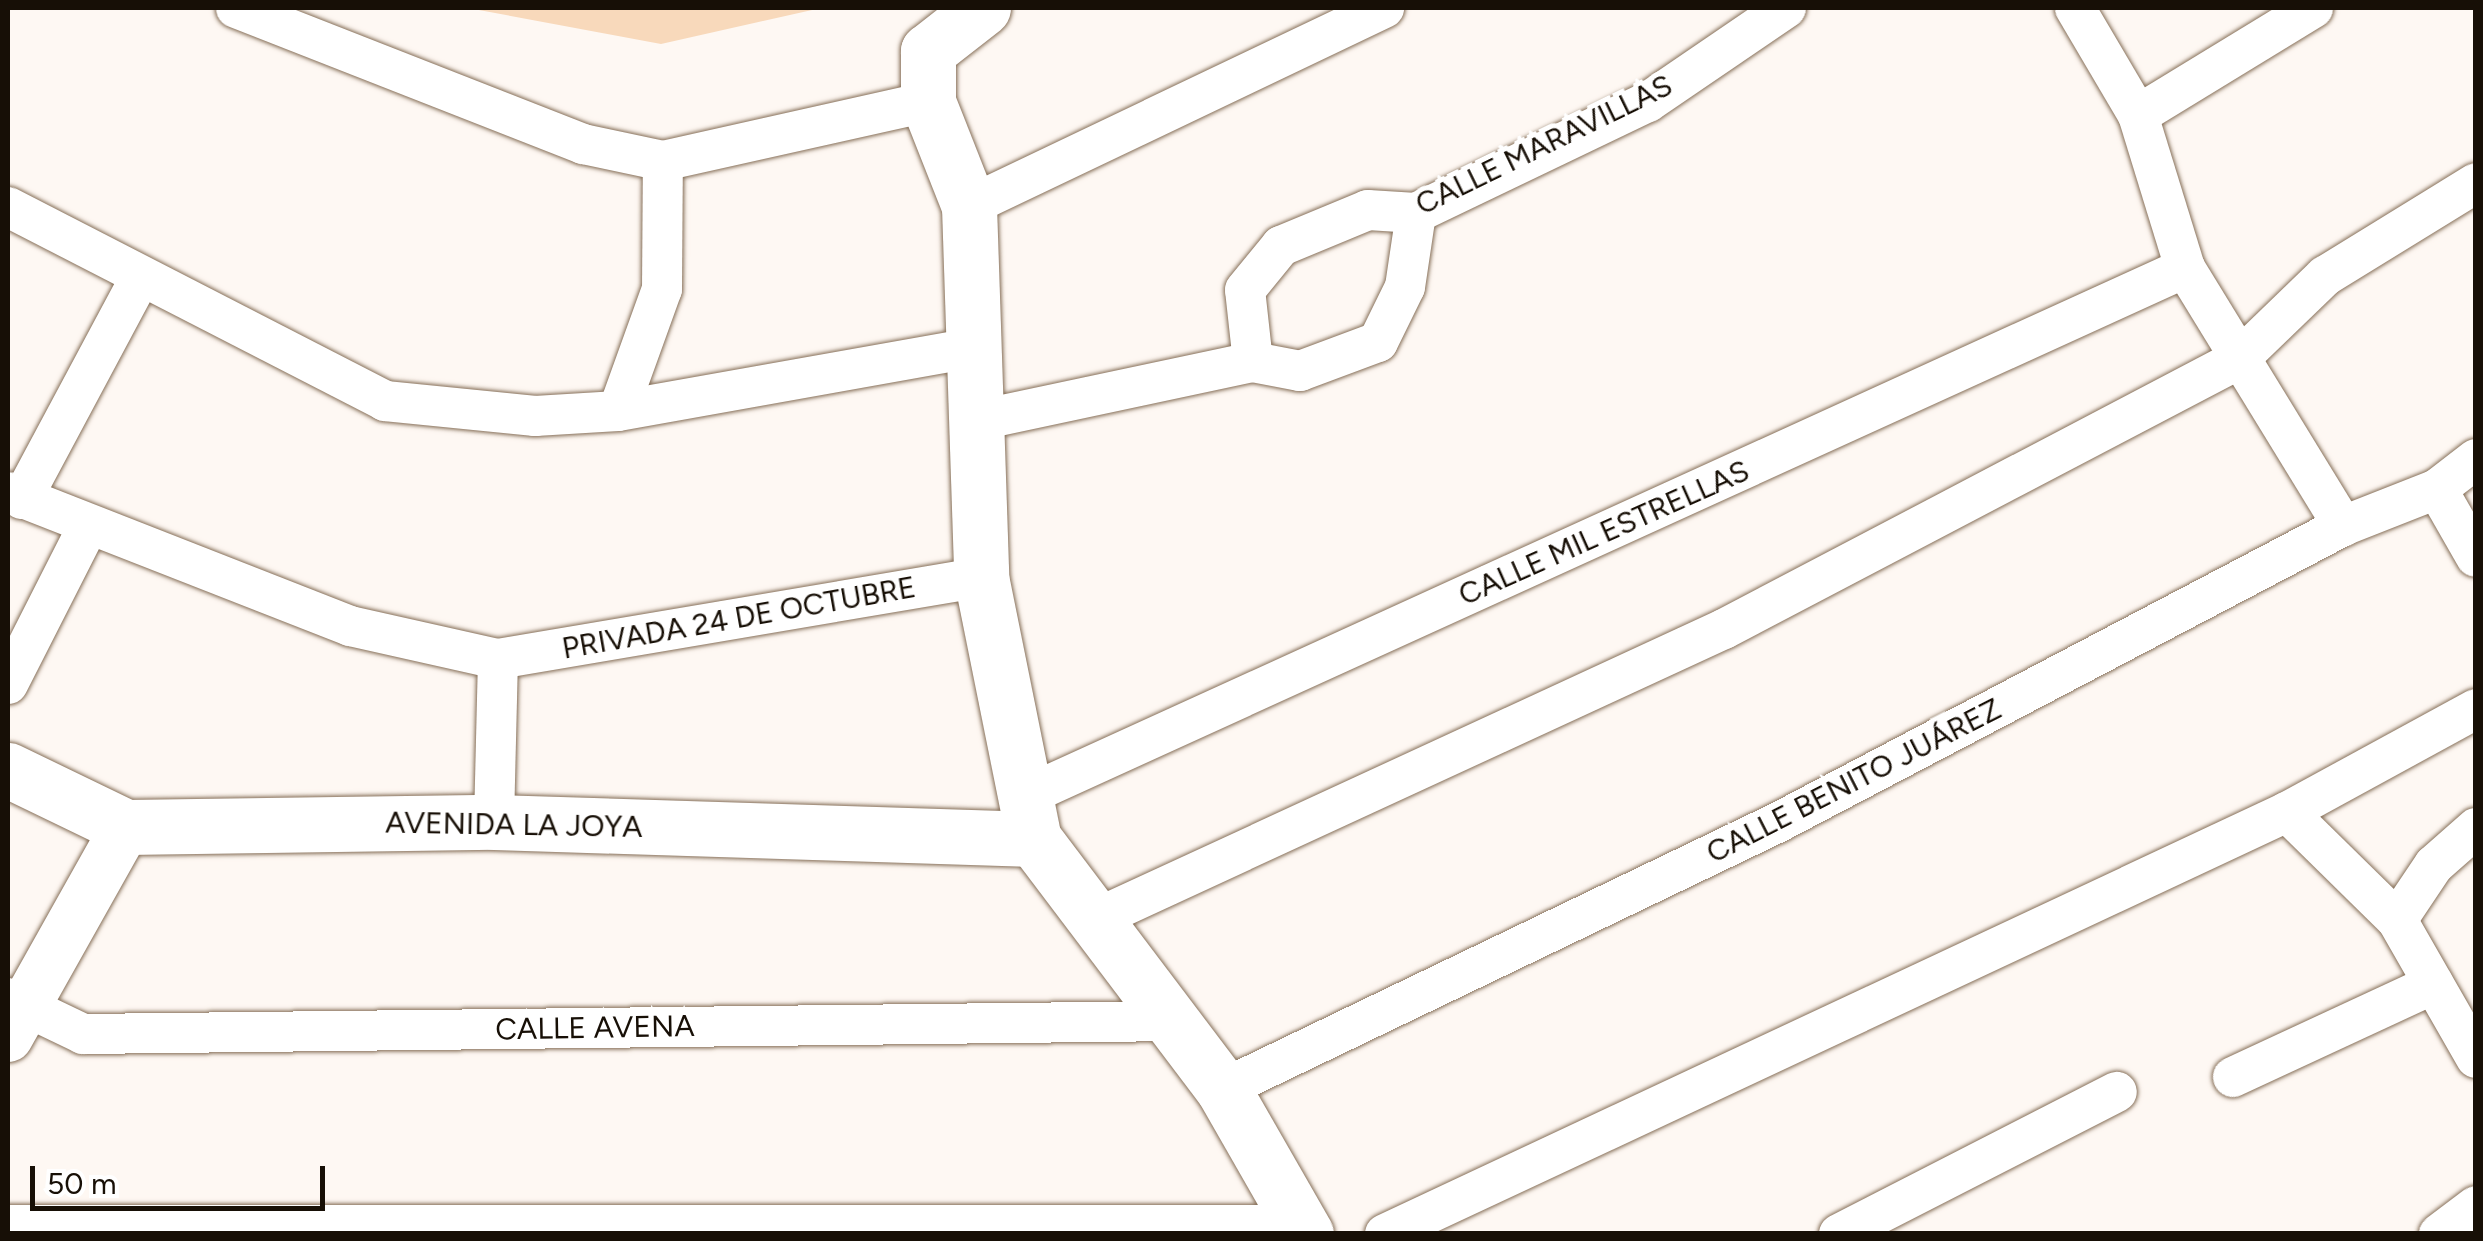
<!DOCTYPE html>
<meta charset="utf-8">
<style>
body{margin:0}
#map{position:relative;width:2483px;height:1241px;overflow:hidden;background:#fef8f3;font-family:Figtree,sans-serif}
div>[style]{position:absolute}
.green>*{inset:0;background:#f8d9bb}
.roads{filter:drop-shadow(0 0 2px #866f58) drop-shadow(0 0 2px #866f58)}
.minor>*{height:40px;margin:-20px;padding:0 20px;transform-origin:20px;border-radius:20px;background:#fff}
.tertiary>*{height:50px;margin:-25px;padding:0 25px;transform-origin:25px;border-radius:25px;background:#fff}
.secondary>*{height:55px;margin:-27.5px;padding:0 27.5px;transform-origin:27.5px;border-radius:27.5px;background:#fff}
span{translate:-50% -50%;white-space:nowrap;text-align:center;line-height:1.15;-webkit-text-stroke:10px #fff;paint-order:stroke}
.street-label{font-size:30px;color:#170f06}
.frame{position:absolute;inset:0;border:10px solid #170f06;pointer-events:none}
.scale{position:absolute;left:30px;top:1166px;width:295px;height:45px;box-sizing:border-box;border:5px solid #170f06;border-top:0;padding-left:12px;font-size:30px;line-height:35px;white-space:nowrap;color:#170f06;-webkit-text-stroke:8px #fff;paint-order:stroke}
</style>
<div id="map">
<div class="green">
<i style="clip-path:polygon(468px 8px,821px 8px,661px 44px)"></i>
</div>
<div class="roads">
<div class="minor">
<i style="left:236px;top:8px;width:373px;rotate:21.4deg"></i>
<i style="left:583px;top:144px;width:82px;rotate:12deg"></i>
<i style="left:663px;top:161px;width:271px;rotate:-12.6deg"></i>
<i style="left:2075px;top:8px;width:124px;rotate:59.5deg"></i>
<i style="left:2138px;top:115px;width:160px;rotate:72.9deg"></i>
<i style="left:2185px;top:268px;width:303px;rotate:58.5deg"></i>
<i style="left:2138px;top:115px;width:205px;rotate:-31.4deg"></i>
<i style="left:969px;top:206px;width:460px;rotate:-25.5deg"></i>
<i style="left:8px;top:207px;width:424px;rotate:27.2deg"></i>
<i style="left:385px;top:401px;width:151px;rotate:5.7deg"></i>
<i style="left:535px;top:416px;width:83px;rotate:-3.4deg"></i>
<i style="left:618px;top:411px;width:360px;rotate:-10.1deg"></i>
<i style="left:1253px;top:362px;width:48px;rotate:10.8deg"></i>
<i style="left:1300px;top:371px;width:83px;rotate:-20.4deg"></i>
<i style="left:1378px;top:342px;width:61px;rotate:-63.9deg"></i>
<i style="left:1405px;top:287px;width:75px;rotate:-81.5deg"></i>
<i style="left:618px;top:411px;width:130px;rotate:-70.2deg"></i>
<i style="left:662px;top:289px;width:128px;rotate:-89.6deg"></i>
<i style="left:975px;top:421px;width:284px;rotate:-12deg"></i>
<i style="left:1253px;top:362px;width:72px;rotate:-96.3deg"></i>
<i style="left:1245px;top:290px;width:57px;rotate:-50.7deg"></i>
<i style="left:1281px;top:246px;width:94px;rotate:-22.5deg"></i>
<i style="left:1368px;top:210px;width:48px;rotate:3.6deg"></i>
<i style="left:1416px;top:213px;width:257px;rotate:-25.6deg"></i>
<i style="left:1648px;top:102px;width:167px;rotate:-34.3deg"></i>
<i style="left:2437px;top:489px;width:78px;rotate:60.2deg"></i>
<i style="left:8px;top:492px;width:367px;rotate:21.4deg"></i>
<i style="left:350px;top:626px;width:152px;rotate:12.6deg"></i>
<i style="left:498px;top:659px;width:490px;rotate:-9.6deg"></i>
<i style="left:22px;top:499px;width:251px;rotate:-61.9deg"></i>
<i style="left:8px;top:684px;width:177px;rotate:-63.1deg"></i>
<i style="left:1023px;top:797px;width:1277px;rotate:-24.48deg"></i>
<i style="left:2287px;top:812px;width:154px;rotate:44.5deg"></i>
<i style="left:2397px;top:920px;width:159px;rotate:60.2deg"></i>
<i style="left:494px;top:822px;width:163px;rotate:-88.6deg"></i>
<i style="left:1093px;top:920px;width:695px;rotate:-24.76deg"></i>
<i style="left:1724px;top:629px;width:581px;rotate:-27.67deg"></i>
<i style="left:2239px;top:359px;width:120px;rotate:-44deg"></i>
<i style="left:2325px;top:276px;width:177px;rotate:-31.6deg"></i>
<i style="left:2397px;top:920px;width:66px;rotate:-56.1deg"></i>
<i style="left:2434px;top:865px;width:56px;rotate:-41.4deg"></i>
<i style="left:8px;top:998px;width:83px;rotate:25.6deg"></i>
<i style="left:83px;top:1034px;width:1092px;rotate:-0.68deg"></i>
<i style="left:2233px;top:1077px;width:221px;rotate:-24.9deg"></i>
<i style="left:1223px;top:1089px;width:617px;rotate:-25.65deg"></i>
<i style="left:1779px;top:822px;width:637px;rotate:-27.69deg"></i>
<i style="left:2343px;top:526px;width:101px;rotate:-21.5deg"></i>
<i style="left:2437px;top:489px;width:49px;rotate:-37.6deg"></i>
<i style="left:8px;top:1225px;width:1293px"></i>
<i style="left:1385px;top:1234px;width:996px;rotate:-25.07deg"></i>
<i style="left:2287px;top:812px;width:215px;rotate:-28.6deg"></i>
<i style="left:1839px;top:1234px;width:312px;rotate:-27.1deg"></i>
<i style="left:2439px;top:1234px;width:46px;rotate:-37.1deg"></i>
</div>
<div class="tertiary">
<i style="left:8px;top:1037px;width:241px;rotate:-60.7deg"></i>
</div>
<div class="secondary">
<i style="left:983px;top:8px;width:70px;rotate:142deg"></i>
<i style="left:928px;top:51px;width:51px;rotate:90deg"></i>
<i style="left:928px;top:102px;width:112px;rotate:68.5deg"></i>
<i style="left:969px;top:206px;width:371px;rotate:88.1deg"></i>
<i style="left:981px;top:577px;width:267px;rotate:78.6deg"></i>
<i style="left:1034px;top:839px;width:313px;rotate:52.9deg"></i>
<i style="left:1223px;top:1089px;width:167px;rotate:60.2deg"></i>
<i style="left:8px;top:770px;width:131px;rotate:25.8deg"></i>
<i style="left:126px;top:827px;width:368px;rotate:-0.8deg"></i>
<i style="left:494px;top:822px;width:540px;rotate:1.8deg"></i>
</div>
</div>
<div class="street-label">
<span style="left:1544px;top:145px;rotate:-26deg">CALLE MARAVILLAS</span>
<span style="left:1604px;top:533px;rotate:-24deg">CALLE MIL ESTRELLAS</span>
<span style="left:739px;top:618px;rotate:-10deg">PRIVADA 24 DE OCTUBRE</span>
<span style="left:1854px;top:781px;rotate:-27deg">CALLE BENITO JUÁREZ</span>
<span style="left:514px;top:825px;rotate:1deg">AVENIDA LA JOYA</span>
<span style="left:595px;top:1028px;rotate:-1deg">CALLE AVENA</span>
</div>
<div class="frame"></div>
<div class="scale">50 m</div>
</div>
